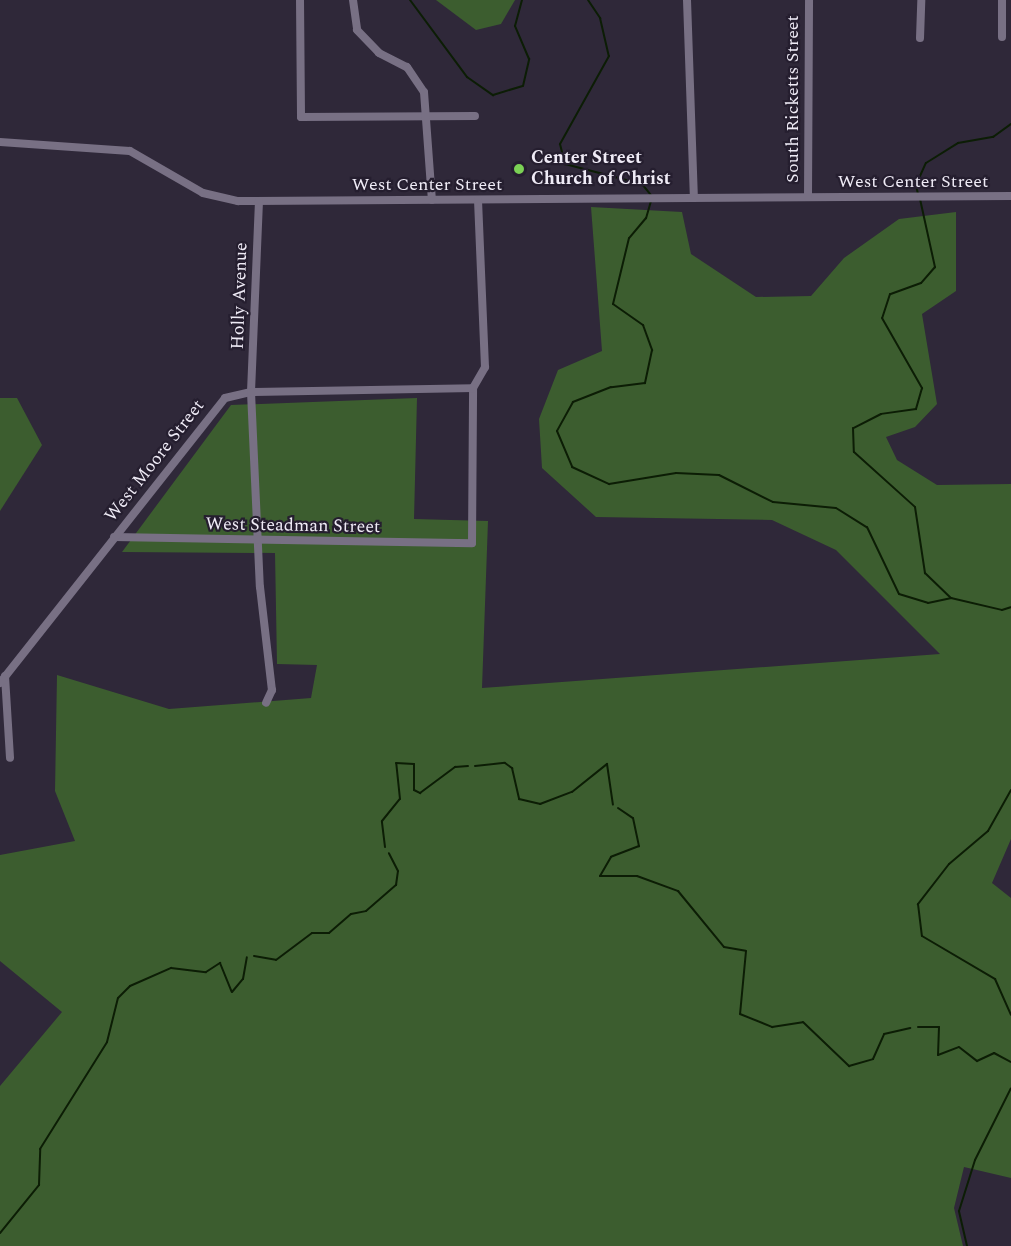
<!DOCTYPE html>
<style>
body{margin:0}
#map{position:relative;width:1011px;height:1246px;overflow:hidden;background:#2f2839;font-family:Spectral,serif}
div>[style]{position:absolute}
.green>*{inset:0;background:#3c5d2f}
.stream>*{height:2px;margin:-1px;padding:0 1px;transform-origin:1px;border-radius:1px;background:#0c1d05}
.minor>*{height:8px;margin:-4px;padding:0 4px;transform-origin:4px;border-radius:4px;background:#787084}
.dots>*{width:16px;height:16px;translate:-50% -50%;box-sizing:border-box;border:3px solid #251e2f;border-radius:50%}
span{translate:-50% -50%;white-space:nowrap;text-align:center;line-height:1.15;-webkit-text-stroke:4.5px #251e2f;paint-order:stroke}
.street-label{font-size:18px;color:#efebf6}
.poi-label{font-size:18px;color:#efebf6;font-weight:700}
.left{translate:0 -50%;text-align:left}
</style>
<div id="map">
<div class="green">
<i style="clip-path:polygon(436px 0,515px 0,501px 24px,476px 30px)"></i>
<i style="clip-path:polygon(591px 207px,682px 212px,691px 254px,756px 297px,811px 296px,844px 258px,899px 219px,956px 212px,956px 291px,922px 314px,937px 404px,915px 427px,886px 437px,897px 460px,937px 485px,1011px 484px,1011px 839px,992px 883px,1011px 898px,1011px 1178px,964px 1167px,954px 1208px,963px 1246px,0 1246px,0 1086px,62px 1012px,0 961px,0 855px,75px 841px,55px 791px,57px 675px,169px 709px,311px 698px,317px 665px,277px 664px,275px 553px,122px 552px,231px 405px,417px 398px,414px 519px,488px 521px,482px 688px,940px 654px,836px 550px,772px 520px,596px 517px,542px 468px,539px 419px,558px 370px,602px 351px)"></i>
<i style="clip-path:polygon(0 398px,17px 398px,42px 445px,0 511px)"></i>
</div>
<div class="stream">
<i style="left:410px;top:0;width:96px;rotate:53.5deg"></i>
<i style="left:467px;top:77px;width:32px;rotate:35deg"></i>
<i style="left:493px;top:95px;width:31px;rotate:-17deg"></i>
<i style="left:523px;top:86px;width:28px;rotate:-77deg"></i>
<i style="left:529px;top:59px;width:36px;rotate:-113deg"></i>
<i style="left:515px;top:26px;width:27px;rotate:-75deg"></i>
<i style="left:588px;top:0;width:22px;rotate:56deg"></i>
<i style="left:600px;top:18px;width:39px;rotate:77deg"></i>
<i style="left:609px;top:56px;width:101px;rotate:119.1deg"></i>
<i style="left:560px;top:144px;width:21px;rotate:76deg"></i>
<i style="left:565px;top:164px;width:80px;rotate:14.6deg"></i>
<i style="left:642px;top:184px;width:14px;rotate:51deg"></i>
<i style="left:918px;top:194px;width:9px;rotate:-103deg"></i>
<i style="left:916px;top:185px;width:24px;rotate:-66deg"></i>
<i style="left:926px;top:163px;width:38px;rotate:-32deg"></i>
<i style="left:958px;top:143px;width:36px;rotate:-10deg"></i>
<i style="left:993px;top:137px;width:22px;rotate:-36deg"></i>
<i style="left:920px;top:199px;width:70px;rotate:77.6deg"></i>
<i style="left:935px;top:267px;width:21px;rotate:131deg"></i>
<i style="left:921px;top:283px;width:33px;rotate:160deg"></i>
<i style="left:890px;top:294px;width:25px;rotate:108deg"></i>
<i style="left:882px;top:318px;width:81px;rotate:60.3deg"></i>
<i style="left:922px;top:388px;width:22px;rotate:106deg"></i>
<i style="left:916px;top:409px;width:35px;rotate:172deg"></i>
<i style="left:881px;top:414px;width:31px;rotate:153deg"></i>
<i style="left:853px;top:428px;width:24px;rotate:88deg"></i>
<i style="left:854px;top:452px;width:82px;rotate:42deg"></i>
<i style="left:915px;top:507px;width:67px;rotate:81.4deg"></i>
<i style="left:925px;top:573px;width:36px;rotate:44deg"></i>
<i style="left:951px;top:598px;width:52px;rotate:13.2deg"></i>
<i style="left:1002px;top:610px;width:9px;rotate:-18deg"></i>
<i style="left:651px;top:201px;width:18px;rotate:106deg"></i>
<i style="left:646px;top:218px;width:26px;rotate:130deg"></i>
<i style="left:629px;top:238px;width:68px;rotate:103.6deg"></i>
<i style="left:613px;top:304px;width:37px;rotate:35deg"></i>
<i style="left:643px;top:325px;width:27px;rotate:70deg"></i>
<i style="left:652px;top:350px;width:34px;rotate:102deg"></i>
<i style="left:645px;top:383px;width:34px;rotate:173deg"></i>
<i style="left:611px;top:387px;width:41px;rotate:158.5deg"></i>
<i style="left:573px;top:402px;width:33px;rotate:119deg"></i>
<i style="left:557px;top:431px;width:39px;rotate:67deg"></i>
<i style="left:572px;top:467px;width:41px;rotate:24.7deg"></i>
<i style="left:609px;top:484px;width:68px;rotate:-9.3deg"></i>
<i style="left:676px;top:473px;width:43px;rotate:2.7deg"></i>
<i style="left:719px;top:475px;width:60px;rotate:26.6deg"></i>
<i style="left:773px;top:502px;width:63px;rotate:5.4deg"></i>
<i style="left:836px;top:508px;width:36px;rotate:32deg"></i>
<i style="left:867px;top:527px;width:74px;rotate:64.5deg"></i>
<i style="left:899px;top:594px;width:30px;rotate:17deg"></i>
<i style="left:928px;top:603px;width:24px;rotate:-12deg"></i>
<i style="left:475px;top:766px;width:30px;rotate:-6deg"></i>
<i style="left:505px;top:763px;width:9px;rotate:36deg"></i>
<i style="left:512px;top:768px;width:32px;rotate:77deg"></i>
<i style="left:519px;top:799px;width:22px;rotate:13deg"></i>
<i style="left:540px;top:804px;width:34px;rotate:-21deg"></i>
<i style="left:572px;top:792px;width:45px;rotate:-38.7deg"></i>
<i style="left:607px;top:764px;width:41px;rotate:81.7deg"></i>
<i style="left:1011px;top:790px;width:47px;rotate:119.3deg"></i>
<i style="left:988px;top:831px;width:51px;rotate:139.8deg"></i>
<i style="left:949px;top:864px;width:51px;rotate:127.8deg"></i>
<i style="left:918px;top:904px;width:32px;rotate:83deg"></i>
<i style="left:922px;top:936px;width:85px;rotate:30.5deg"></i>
<i style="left:995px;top:979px;width:39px;rotate:66deg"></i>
<i style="left:618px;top:808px;width:18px;rotate:34deg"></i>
<i style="left:633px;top:818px;width:29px;rotate:78deg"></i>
<i style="left:639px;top:846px;width:30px;rotate:159deg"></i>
<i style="left:611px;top:857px;width:22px;rotate:120deg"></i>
<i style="left:600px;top:876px;width:37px"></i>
<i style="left:637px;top:876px;width:44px;rotate:20.1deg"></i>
<i style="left:678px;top:891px;width:72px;rotate:50.6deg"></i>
<i style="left:724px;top:947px;width:22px;rotate:10deg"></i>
<i style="left:746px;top:951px;width:63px;rotate:95.4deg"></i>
<i style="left:740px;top:1014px;width:35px;rotate:22deg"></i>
<i style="left:772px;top:1027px;width:31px;rotate:-9deg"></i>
<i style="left:803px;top:1022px;width:64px;rotate:43.7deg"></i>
<i style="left:849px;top:1066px;width:25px;rotate:-16deg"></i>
<i style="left:873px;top:1059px;width:27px;rotate:-66deg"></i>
<i style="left:884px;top:1034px;width:27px;rotate:-13deg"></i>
<i style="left:385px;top:847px;width:26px;rotate:-97deg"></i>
<i style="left:382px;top:821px;width:28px;rotate:-51deg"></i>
<i style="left:400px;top:799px;width:36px;rotate:-96deg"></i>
<i style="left:396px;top:763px;width:18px;rotate:3deg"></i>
<i style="left:414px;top:764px;width:26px;rotate:90deg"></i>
<i style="left:414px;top:790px;width:7px;rotate:27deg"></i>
<i style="left:420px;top:793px;width:44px;rotate:-36.6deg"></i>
<i style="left:455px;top:767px;width:13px;rotate:-4deg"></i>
<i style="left:254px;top:956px;width:22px;rotate:10deg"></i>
<i style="left:276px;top:960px;width:45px;rotate:-36.9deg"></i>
<i style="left:312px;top:933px;width:17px"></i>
<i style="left:329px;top:933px;width:29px;rotate:-41deg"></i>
<i style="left:351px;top:914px;width:15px;rotate:-11deg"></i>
<i style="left:366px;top:911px;width:40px;rotate:-41deg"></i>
<i style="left:396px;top:885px;width:14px;rotate:-82deg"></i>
<i style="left:398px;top:871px;width:20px;rotate:-117deg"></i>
<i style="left:918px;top:1027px;width:21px"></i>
<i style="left:939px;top:1027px;width:28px;rotate:92deg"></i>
<i style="left:938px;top:1055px;width:22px;rotate:-21deg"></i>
<i style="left:959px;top:1047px;width:23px;rotate:38deg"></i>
<i style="left:977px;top:1061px;width:19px;rotate:-25deg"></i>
<i style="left:994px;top:1053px;width:19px;rotate:28deg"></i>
<i style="left:0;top:1233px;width:62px;rotate:-50.9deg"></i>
<i style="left:39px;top:1185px;width:36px;rotate:-88deg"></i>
<i style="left:40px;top:1149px;width:126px;rotate:-57.9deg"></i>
<i style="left:107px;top:1042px;width:45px;rotate:-76deg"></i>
<i style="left:118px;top:998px;width:17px;rotate:-45deg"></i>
<i style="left:130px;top:986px;width:45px;rotate:-23.7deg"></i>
<i style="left:171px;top:968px;width:35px;rotate:7deg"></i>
<i style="left:206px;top:972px;width:17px;rotate:-33deg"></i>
<i style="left:220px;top:963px;width:31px;rotate:68deg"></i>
<i style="left:232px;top:992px;width:17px;rotate:-50deg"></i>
<i style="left:243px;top:979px;width:22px;rotate:-80deg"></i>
<i style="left:967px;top:1246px;width:36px;rotate:-103deg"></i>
<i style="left:959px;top:1211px;width:53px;rotate:-72.6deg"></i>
<i style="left:975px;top:1160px;width:80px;rotate:-63.4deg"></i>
</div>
<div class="minor">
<i style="left:300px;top:0;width:117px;rotate:89.5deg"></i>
<i style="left:301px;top:117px;width:174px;rotate:-0.3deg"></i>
<i style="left:353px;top:0;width:30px;rotate:82deg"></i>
<i style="left:357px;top:30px;width:32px;rotate:46deg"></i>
<i style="left:379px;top:53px;width:31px;rotate:27deg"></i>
<i style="left:407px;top:67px;width:30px;rotate:56deg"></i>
<i style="left:424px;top:92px;width:108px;rotate:85.8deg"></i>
<i style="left:687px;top:0;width:198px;rotate:88deg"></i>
<i style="left:1002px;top:37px;width:37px;rotate:-90deg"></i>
<i style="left:920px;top:38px;width:38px;rotate:-88deg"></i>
<i style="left:0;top:142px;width:130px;rotate:4deg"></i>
<i style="left:130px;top:151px;width:84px;rotate:29.9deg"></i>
<i style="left:203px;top:193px;width:36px;rotate:13deg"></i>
<i style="left:238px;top:201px;width:773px;rotate:-0.37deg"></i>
<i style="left:808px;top:197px;width:197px;rotate:-89.7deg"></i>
<i style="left:259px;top:201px;width:191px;rotate:92.4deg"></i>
<i style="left:251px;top:392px;width:195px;rotate:87.4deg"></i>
<i style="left:260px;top:587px;width:104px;rotate:83.4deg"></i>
<i style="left:272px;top:690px;width:14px;rotate:115deg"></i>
<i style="left:114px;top:537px;width:358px;rotate:1deg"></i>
<i style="left:472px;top:543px;width:155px;rotate:-89.6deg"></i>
<i style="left:473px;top:388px;width:24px;rotate:-60deg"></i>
<i style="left:485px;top:367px;width:167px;rotate:-92.4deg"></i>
<i style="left:5px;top:676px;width:82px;rotate:86.5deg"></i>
<i style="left:0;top:683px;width:363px;rotate:-51.7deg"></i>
<i style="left:225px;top:398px;width:27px;rotate:-13deg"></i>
<i style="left:251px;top:392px;width:222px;rotate:-1deg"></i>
</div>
<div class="dots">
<i style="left:519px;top:169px;background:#7bd155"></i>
</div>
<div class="street-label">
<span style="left:793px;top:99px;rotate:-90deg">South Ricketts Street</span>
<span style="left:913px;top:182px">West Center Street</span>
<span style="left:427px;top:185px">West Center Street</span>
<span style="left:240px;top:296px;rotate:-88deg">Holly Avenue</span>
<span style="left:155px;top:461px;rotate:-52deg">West Moore Street</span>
<span style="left:293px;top:526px;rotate:1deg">West Steadman Street</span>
</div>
<div class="poi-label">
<span class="left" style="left:531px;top:169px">Center Street<br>Church of Christ</span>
</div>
</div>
